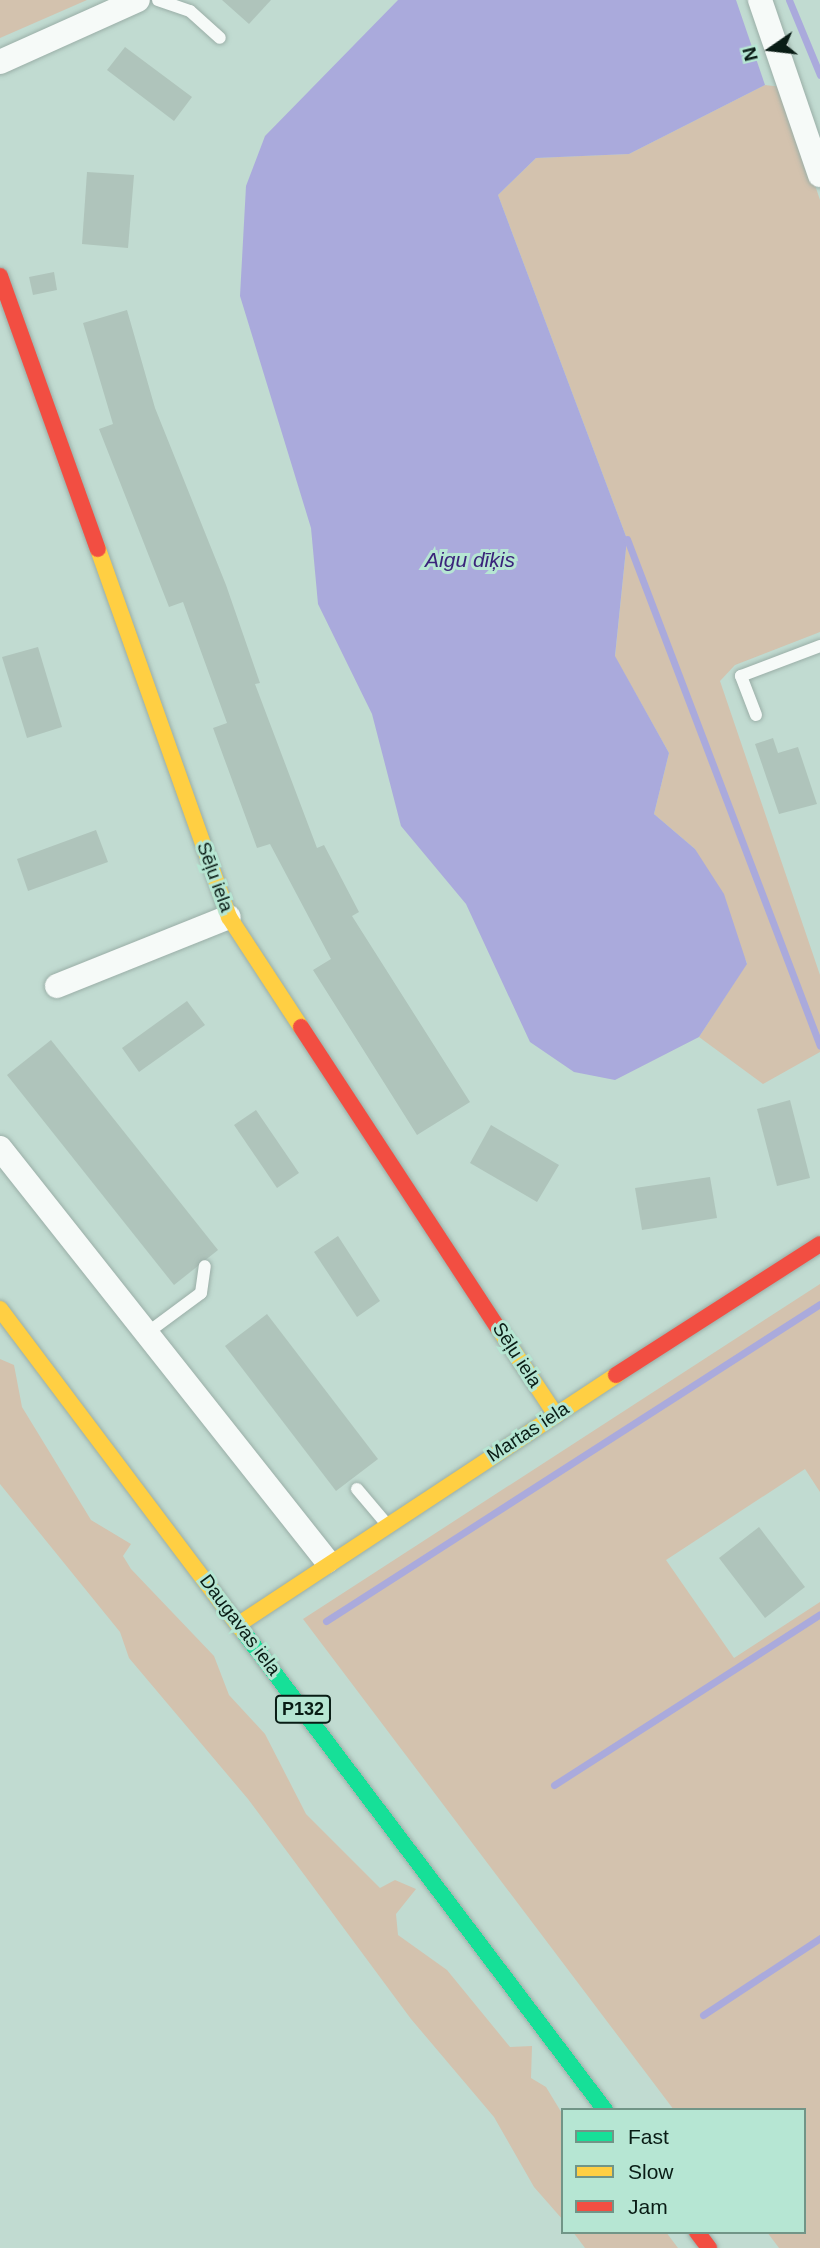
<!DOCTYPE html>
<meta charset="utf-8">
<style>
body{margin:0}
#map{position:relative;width:820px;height:2248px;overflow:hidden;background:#c1dbd1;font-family:Helvetica,sans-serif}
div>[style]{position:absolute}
.green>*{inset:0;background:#d3c2ae}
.water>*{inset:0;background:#aaaadc}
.stream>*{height:7px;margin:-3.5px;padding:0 3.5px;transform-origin:3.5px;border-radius:3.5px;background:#aaaadc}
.building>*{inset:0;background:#afc4bb}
.roads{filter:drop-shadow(0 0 2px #9aaea7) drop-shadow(0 0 2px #9aaea7)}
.lane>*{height:12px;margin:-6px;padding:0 6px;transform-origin:6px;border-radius:6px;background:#f6faf8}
.street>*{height:24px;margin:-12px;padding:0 12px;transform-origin:12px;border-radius:12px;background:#f6faf8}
.fast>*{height:16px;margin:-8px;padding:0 8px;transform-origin:8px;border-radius:8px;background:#16e098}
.slow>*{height:16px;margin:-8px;padding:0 8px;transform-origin:8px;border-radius:8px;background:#ffcf43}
.jam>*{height:16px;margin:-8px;padding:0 8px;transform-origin:8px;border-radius:8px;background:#f24e42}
span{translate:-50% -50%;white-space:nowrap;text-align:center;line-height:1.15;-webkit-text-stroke:6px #b6e6d3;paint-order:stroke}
.shield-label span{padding:2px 5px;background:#b6e6d3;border:2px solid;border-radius:5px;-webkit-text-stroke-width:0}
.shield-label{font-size:18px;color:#091c15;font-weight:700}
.street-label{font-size:19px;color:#091c15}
.water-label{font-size:21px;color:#3a237a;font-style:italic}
.legend{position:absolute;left:561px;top:2108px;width:245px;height:126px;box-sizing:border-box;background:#b6e6d3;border:2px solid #719587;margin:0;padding:9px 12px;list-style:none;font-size:21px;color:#091c15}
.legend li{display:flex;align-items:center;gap:14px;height:35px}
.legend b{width:35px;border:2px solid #719587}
.north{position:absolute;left:736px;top:14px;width:70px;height:70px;-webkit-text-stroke:5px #b6e6d3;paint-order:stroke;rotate:256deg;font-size:19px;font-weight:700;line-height:28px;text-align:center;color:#091c15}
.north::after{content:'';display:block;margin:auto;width:24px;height:32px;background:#091c15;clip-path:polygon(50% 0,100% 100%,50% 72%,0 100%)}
</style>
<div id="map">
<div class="green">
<i style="clip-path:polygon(0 0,87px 0,0 38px)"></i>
<i style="clip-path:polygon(765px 85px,782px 87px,820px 200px,820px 632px,735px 665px,720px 681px,820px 975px,820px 1052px,763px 1084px,699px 1037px,747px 963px,695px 849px,654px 814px,669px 753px,615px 657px,627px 539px,498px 195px,536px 158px,629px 154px)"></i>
<i style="clip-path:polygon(820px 1284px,820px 1492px,805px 1469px,666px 1560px,734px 1658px,820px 1602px,820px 2248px,779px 2248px,767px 2232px,804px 2232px,804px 2110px,674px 2110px,303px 1619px)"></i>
<i style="clip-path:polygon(0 1359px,14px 1365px,22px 1407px,91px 1520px,131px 1544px,123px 1556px,131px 1569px,214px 1656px,229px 1695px,265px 1734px,306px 1814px,380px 1888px,395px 1880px,416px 1889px,396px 1914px,398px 1935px,447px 1970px,510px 2047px,532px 2046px,531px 2078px,546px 2087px,563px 2115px,563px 2220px,534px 2187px,494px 2117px,411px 2019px,248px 1799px,129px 1658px,120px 1632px,0 1484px)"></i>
<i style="clip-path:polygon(573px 2232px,666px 2232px,678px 2248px,585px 2248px)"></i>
</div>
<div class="water">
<i style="clip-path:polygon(398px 0,736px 0,765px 85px,629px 154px,536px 158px,498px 195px,627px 539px,615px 656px,669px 753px,654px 814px,695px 849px,724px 894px,747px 964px,699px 1037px,615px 1080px,574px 1072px,530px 1042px,466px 904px,401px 826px,372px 714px,318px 604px,311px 528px,240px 296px,246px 186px,265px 136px)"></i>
</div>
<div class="stream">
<i style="left:789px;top:0;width:81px;rotate:67.5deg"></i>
<i style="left:627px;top:539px;width:542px;rotate:69.16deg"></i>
<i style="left:326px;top:1621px;width:587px;rotate:-32.69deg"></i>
<i style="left:554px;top:1785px;width:316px;rotate:-32.7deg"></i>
<i style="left:703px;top:2015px;width:140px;rotate:-33.3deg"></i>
</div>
<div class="building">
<i style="clip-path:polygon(222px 0,271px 0,249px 24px)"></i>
<i style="clip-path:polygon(125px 47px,192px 97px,174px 121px,107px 70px)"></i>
<i style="clip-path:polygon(87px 172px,134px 175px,128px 248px,82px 244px)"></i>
<i style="clip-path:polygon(54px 272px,57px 290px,33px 295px,29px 277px)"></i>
<i style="clip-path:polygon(127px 310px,155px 408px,226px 585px,260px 683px,255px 684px,317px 848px,324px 845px,359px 912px,352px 916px,470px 1102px,417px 1135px,313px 970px,331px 959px,270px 844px,257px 848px,213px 728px,227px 723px,183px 602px,169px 607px,99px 429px,113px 424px,83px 323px)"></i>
<i style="clip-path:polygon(38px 647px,62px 727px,27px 738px,2px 657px)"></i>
<i style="clip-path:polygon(773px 738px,778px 753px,798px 747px,817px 804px,779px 814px,755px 744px)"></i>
<i style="clip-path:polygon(96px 830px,108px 862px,28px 891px,17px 859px)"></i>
<i style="clip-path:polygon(187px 1001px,205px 1025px,139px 1072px,122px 1048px)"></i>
<i style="clip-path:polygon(51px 1040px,218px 1250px,174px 1285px,7px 1075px)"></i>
<i style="clip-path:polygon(790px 1100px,810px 1178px,777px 1186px,757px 1109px)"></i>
<i style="clip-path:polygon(256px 1110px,299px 1173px,277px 1188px,234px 1125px)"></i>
<i style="clip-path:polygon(491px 1125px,559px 1165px,537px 1202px,470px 1163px)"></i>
<i style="clip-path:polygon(710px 1177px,717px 1218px,642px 1230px,635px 1188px)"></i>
<i style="clip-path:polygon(338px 1236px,380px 1301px,357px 1317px,314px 1252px)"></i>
<i style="clip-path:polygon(267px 1314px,378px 1459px,336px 1491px,225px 1346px)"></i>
<i style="clip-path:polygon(759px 1527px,805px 1587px,765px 1618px,719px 1558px)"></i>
</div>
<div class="roads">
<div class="lane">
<i style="left:158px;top:0;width:34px;rotate:19deg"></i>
<i style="left:190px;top:11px;width:40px;rotate:42deg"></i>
<i style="left:756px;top:715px;width:42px;rotate:-111deg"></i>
<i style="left:741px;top:676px;width:85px;rotate:-20.8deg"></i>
<i style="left:147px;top:1333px;width:67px;rotate:-36.5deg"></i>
<i style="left:201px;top:1293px;width:27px;rotate:-82deg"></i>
<i style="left:357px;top:1489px;width:42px;rotate:49.8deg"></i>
</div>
<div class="street">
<i style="left:760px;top:0;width:185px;rotate:71.1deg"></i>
<i style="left:0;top:62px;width:151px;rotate:-24.2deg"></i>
<i style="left:57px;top:986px;width:185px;rotate:-21.9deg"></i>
<i style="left:0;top:1148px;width:527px;rotate:51.63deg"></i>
</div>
<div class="fast">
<i style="left:242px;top:1630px;width:602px;rotate:52.9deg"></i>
</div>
<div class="slow">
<i style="left:98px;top:549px;width:391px;rotate:70.4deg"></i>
<i style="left:229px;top:917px;width:131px;rotate:56.8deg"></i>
<i style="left:0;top:1309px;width:402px;rotate:53deg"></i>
<i style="left:497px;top:1326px;width:107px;rotate:56.5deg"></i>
<i style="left:239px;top:1624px;width:452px;rotate:-33.4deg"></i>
</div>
<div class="jam">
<i style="left:0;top:276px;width:290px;rotate:70.3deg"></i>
<i style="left:301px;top:1027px;width:358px;rotate:56.8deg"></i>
<i style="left:616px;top:1375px;width:242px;rotate:-32.7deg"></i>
<i style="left:697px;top:2232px;width:20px;rotate:53deg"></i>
</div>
</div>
<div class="shield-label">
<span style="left:303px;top:1709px">P132</span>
</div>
<div class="street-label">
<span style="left:215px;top:877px;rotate:70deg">Sēļu iela</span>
<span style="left:517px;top:1355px;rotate:57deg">Sēļu iela</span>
<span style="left:528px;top:1432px;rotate:-33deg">Martas iela</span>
<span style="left:240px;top:1625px;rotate:53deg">Daugavas iela</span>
</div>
<div class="water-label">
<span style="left:470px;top:560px">Aigu dīķis</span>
</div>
<ul class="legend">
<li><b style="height:9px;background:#16e098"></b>Fast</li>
<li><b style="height:9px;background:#ffcf43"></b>Slow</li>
<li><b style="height:9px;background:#f24e42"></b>Jam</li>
</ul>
<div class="north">N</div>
</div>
